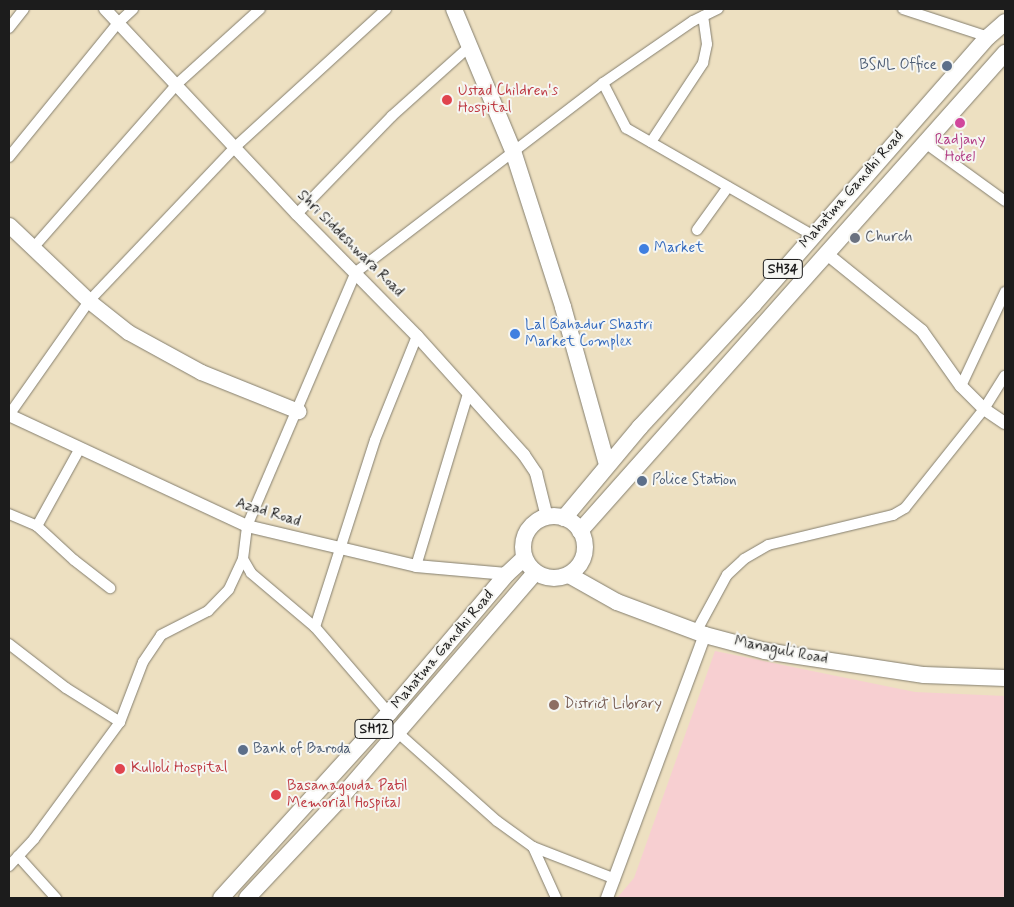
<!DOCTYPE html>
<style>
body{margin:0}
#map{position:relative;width:1014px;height:907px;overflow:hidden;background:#ede0c1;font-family:Mynerve,sans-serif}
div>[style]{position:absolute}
.built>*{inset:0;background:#f7cfd1}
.roads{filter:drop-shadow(0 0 1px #847e6e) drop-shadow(0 0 1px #847e6e)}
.minor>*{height:10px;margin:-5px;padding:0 5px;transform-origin:5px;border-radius:5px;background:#fff}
.tertiary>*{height:12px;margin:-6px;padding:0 6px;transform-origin:6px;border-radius:6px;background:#fff}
.secondary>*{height:15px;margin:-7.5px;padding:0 7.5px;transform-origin:7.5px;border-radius:7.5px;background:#fff}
.primary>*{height:16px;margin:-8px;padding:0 8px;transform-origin:8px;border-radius:8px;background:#fff}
.primary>.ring{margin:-8px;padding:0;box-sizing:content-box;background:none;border:16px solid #fff;border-radius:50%}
.dots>*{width:14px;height:14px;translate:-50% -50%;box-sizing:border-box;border:2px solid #f6f6f2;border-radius:50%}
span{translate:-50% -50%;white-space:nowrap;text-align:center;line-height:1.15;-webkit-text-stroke:4px #f6f6f2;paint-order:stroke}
.shield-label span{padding:1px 4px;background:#f6f6f2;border:1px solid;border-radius:4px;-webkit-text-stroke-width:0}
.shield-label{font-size:14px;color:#1c1c1c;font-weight:700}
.service-label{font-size:15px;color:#4e5e75}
.right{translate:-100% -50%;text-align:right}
.left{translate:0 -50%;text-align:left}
.health-label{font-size:15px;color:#be3a42}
.hotel-label{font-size:15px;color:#b23c85}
.street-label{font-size:15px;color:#1c1c1c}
.worship-label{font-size:15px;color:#5b616d}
.shop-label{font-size:15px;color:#366cbe}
.education-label{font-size:15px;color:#785e54}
.frame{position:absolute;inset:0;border:10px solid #1c1c1c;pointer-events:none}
</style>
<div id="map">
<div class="built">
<i style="clip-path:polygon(715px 651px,915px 692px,1005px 696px,1005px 898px,617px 898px,634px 878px)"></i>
</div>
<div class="roads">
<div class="minor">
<i style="left:903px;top:9px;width:89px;rotate:18.2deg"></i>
<i style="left:9px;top:28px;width:24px;rotate:-52deg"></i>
<i style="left:603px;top:83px;width:51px;rotate:62.9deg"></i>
<i style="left:626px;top:128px;width:215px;rotate:29.9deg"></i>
<i style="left:651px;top:142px;width:95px;rotate:-56.6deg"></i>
<i style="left:703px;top:63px;width:19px;rotate:-78deg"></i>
<i style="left:707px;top:44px;width:28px;rotate:-98deg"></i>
<i style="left:925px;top:143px;width:99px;rotate:35.9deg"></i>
<i style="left:9px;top:157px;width:171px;rotate:-50.9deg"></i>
<i style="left:117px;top:24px;width:22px;rotate:-43deg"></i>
<i style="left:297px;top:214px;width:136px;rotate:-45.9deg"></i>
<i style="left:392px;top:116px;width:103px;rotate:-41.9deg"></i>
<i style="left:697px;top:230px;width:53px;rotate:-54.2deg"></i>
<i style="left:33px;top:248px;width:218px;rotate:-48.7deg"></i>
<i style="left:177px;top:84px;width:112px;rotate:-42.1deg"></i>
<i style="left:961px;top:386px;width:104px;rotate:-64.9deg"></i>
<i style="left:9px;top:415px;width:139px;rotate:-54.9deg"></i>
<i style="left:89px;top:301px;width:211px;rotate:-46.5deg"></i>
<i style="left:234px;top:148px;width:206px;rotate:-42.4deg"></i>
<i style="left:9px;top:514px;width:30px;rotate:23deg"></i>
<i style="left:37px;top:526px;width:50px;rotate:42.6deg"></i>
<i style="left:74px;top:560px;width:46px;rotate:37.9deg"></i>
<i style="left:37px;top:526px;width:89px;rotate:-61.1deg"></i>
<i style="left:243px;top:559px;width:16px;rotate:60deg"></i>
<i style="left:251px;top:573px;width:84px;rotate:40.2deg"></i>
<i style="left:315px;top:627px;width:113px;rotate:49.3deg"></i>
<i style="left:416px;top:566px;width:180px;rotate:-73.2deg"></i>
<i style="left:315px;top:627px;width:196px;rotate:-72.2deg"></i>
<i style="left:375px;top:440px;width:112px;rotate:-68deg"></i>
<i style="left:696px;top:632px;width:65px;rotate:-61.5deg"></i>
<i style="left:727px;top:575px;width:23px;rotate:-43deg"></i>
<i style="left:744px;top:559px;width:28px;rotate:-30deg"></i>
<i style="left:768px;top:545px;width:129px;rotate:-13.5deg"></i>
<i style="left:893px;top:515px;width:14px;rotate:-30deg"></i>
<i style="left:905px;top:508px;width:127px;rotate:-51.4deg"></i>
<i style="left:984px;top:409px;width:39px;rotate:-58deg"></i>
<i style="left:9px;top:644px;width:72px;rotate:37.7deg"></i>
<i style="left:66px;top:688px;width:64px;rotate:32.2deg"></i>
<i style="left:397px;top:732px;width:134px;rotate:41.7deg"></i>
<i style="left:497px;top:821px;width:44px;rotate:35.8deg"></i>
<i style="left:533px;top:847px;width:88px;rotate:21.3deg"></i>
<i style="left:533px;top:847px;width:56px;rotate:65.7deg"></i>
<i style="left:18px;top:856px;width:57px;rotate:47.9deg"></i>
<i style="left:9px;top:866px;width:37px;rotate:-47deg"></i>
<i style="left:34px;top:839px;width:145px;rotate:-53.7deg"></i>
<i style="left:120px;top:722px;width:64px;rotate:-69deg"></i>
<i style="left:143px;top:662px;width:32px;rotate:-56deg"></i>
<i style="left:161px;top:635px;width:53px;rotate:-27.1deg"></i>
<i style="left:208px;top:611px;width:30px;rotate:-46deg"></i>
<i style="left:229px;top:589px;width:33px;rotate:-65deg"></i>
<i style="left:243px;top:559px;width:33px;rotate:-83deg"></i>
<i style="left:247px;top:526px;width:276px;rotate:-66.8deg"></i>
<i style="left:356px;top:272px;width:311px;rotate:-37.4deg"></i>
<i style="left:603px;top:83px;width:109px;rotate:-34.6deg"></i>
<i style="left:693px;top:21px;width:28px;rotate:-26deg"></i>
</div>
<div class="tertiary">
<i style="left:105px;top:9px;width:281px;rotate:46.9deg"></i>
<i style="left:297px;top:214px;width:171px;rotate:45.5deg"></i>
<i style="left:417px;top:336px;width:160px;rotate:48deg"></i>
<i style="left:524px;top:455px;width:22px;rotate:56deg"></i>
<i style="left:536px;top:473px;width:45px;rotate:76deg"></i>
<i style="left:827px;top:254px;width:122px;rotate:39deg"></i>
<i style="left:922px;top:331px;width:67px;rotate:54.7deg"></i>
<i style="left:961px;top:386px;width:33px;rotate:45deg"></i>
<i style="left:984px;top:409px;width:25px;rotate:34deg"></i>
<i style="left:9px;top:415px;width:263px;rotate:25deg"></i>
<i style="left:247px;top:526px;width:174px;rotate:13.3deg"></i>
<i style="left:416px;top:566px;width:91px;rotate:5deg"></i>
<i style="left:607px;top:898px;width:281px;rotate:-69.6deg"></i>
</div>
<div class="secondary">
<i style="left:9px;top:225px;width:110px;rotate:43.5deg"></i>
<i style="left:89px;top:301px;width:50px;rotate:38.5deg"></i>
<i style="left:128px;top:332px;width:83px;rotate:28.7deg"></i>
<i style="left:201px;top:372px;width:105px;rotate:21.9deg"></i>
</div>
<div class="primary">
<i style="left:454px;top:9px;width:154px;rotate:67.4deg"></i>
<i style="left:513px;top:151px;width:164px;rotate:72.2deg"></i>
<i style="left:563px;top:307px;width:164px;rotate:74.4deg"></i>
<i class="ring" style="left:523px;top:516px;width:46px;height:46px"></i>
<i style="left:564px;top:518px;width:119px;rotate:-50.1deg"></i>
<i style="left:640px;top:427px;width:166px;rotate:-47.2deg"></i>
<i style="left:753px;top:305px;width:356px;rotate:-48.8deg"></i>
<i style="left:988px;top:37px;width:23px;rotate:-41deg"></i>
<i style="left:580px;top:531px;width:640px;rotate:-48.36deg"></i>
<i style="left:569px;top:575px;width:55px;rotate:29.4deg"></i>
<i style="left:617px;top:602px;width:94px;rotate:20.6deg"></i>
<i style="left:705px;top:635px;width:62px;rotate:14.9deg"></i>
<i style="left:765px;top:651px;width:161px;rotate:8.6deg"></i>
<i style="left:924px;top:675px;width:81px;rotate:2.1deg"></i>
<i style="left:221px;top:898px;width:250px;rotate:-47.8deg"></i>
<i style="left:389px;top:713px;width:182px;rotate:-49.7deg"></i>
<i style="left:507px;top:574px;width:23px;rotate:-43deg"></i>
<i style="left:247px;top:898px;width:133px;rotate:-46.8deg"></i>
<i style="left:338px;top:801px;width:301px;rotate:-49.2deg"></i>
</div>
</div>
<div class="dots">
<i style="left:947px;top:66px;background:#5c6f8a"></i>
<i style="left:447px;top:100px;background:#e0444e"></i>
<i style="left:960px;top:123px;background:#d1479c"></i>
<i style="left:855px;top:238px;background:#6b7280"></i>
<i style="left:644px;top:249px;background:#3f7fe0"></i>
<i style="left:515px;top:334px;background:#3f7fe0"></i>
<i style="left:642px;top:481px;background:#5c6f8a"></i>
<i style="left:554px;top:705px;background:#8d6e63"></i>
<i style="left:243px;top:750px;background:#5c6f8a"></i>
<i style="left:120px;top:769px;background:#e0444e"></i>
<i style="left:276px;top:795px;background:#e0444e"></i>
</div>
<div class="shield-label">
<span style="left:783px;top:269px">SH34</span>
<span style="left:374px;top:729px">SH12</span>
</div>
<div class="service-label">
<span class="right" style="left:937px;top:66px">BSNL Office</span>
<span class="left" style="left:652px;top:481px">Police Station</span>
<span class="left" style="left:253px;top:750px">Bank of Baroda</span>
</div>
<div class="health-label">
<span class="left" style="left:458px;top:100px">Ustad Children's<br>Hospital</span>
<span class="left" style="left:131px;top:769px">Kulloli Hospital</span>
<span class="left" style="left:287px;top:795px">Basanagouda Patil<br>Memorial Hospital</span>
</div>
<div class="hotel-label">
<span style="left:960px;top:149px">Radjany<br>Hotel</span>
</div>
<div class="street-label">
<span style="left:852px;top:190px;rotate:-49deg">Mahatma Gandhi Road</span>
<span style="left:350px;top:244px;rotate:45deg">Shri Siddeshwara Road</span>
<span style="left:268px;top:513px;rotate:17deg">Azad Road</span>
<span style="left:443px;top:650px;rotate:-50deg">Mahatma Gandhi Road</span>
<span style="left:781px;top:651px;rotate:11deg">Managuli Road</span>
</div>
<div class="worship-label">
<span class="left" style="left:865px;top:238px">Church</span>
</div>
<div class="shop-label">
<span class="left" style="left:654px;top:249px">Market</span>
<span class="left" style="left:525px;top:334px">Lal Bahadur Shastri<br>Market Complex</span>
</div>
<div class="education-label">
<span class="left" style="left:564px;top:705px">District Library</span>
</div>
<div class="frame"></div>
</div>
